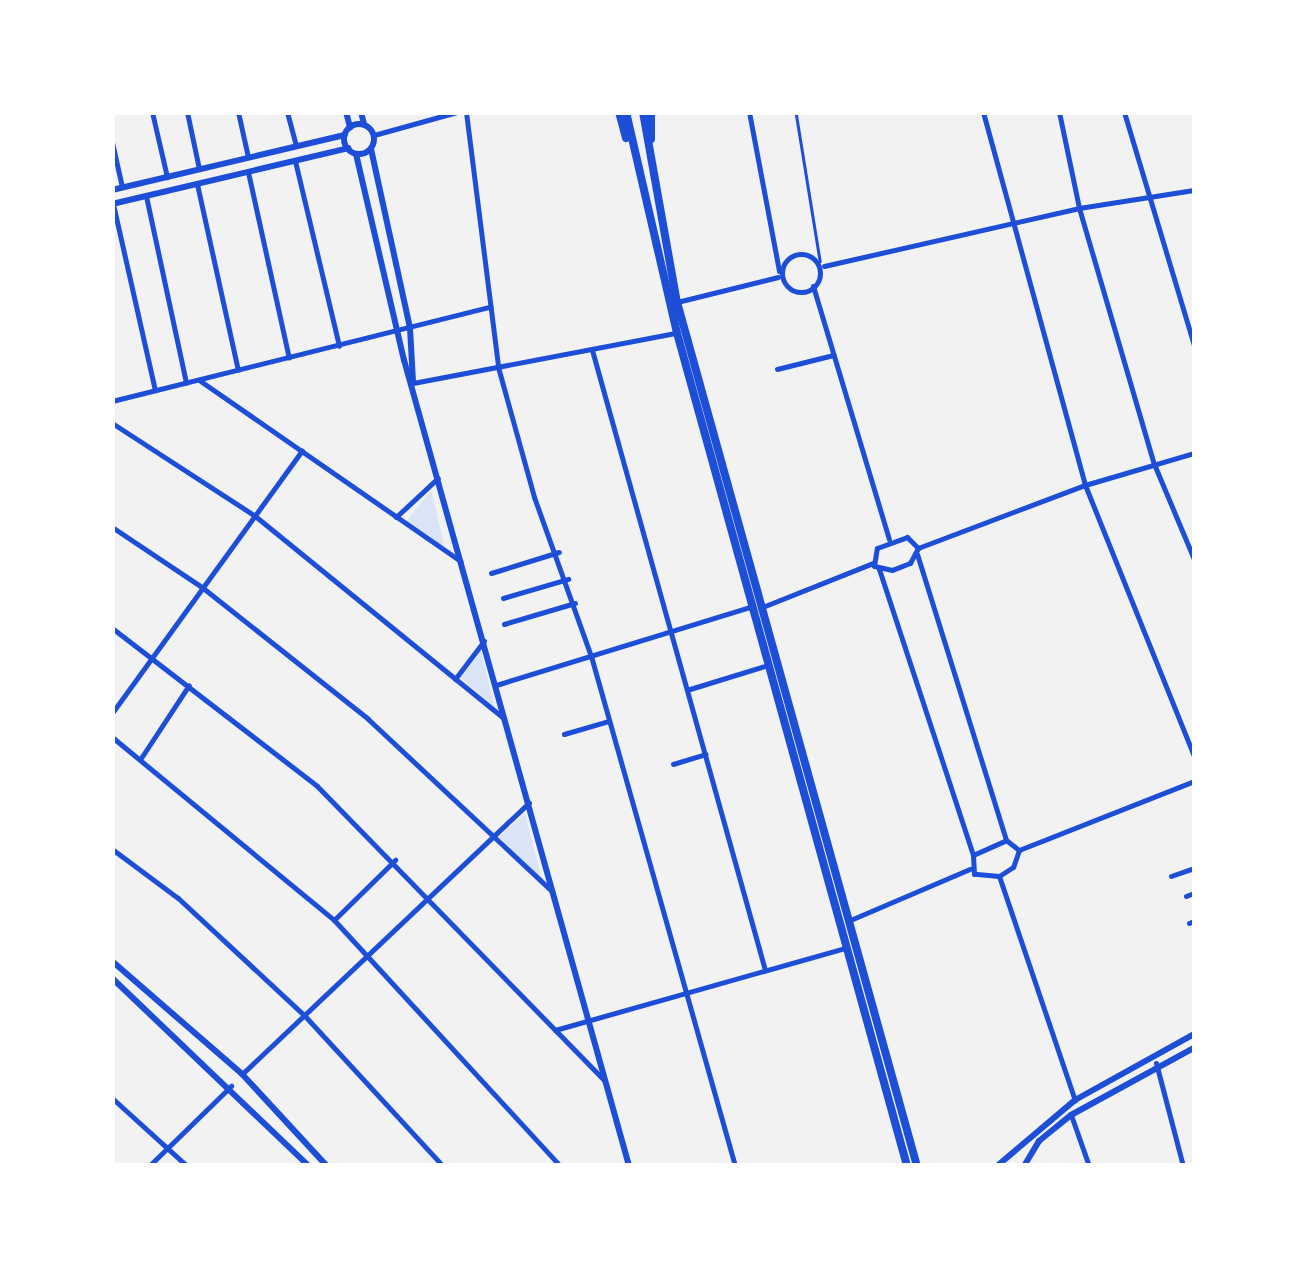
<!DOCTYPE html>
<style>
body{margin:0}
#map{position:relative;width:1307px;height:1278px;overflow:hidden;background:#f2f2f2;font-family:Barlow,sans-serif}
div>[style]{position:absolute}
.green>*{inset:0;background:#dbe4f7}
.service>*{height:2.5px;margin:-1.25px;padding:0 1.25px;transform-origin:1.25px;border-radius:1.25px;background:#1d4ed8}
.minor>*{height:5px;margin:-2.5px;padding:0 2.5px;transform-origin:2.5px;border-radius:2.5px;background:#1d4ed8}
.minor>.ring{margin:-2.5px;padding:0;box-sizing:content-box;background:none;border:5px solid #1d4ed8;border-radius:50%}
.tertiary>*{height:6px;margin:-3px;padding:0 3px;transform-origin:3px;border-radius:3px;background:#1d4ed8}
.tertiary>.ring{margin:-3px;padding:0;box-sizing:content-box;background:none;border:6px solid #1d4ed8;border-radius:50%}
.secondary>*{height:6px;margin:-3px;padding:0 3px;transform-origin:3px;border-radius:3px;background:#1d4ed8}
.primary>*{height:8px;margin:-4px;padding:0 4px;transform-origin:4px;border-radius:4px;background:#1d4ed8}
span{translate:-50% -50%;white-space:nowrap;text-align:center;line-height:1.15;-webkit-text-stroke:10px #fff;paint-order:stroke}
.frame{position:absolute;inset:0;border:115px solid #fff;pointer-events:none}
</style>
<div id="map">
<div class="green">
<i style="clip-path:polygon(431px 490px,445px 549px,406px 522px)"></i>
<i style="clip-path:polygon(481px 650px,495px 709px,461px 678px)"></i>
<i style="clip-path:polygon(525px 813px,542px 880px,499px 837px)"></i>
</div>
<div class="service">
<i style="left:796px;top:112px;width:151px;rotate:80.8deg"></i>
</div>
<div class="minor">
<i style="left:152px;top:112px;width:67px;rotate:77deg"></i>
<i style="left:187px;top:112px;width:58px;rotate:78.1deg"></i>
<i style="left:238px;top:112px;width:46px;rotate:77.5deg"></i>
<i style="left:287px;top:112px;width:35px;rotate:75deg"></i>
<i style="left:466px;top:112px;width:257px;rotate:82.8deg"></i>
<i style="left:498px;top:367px;width:135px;rotate:74.5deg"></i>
<i style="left:534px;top:497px;width:169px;rotate:70.3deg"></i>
<i style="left:591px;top:656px;width:530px;rotate:74.23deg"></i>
<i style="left:749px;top:112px;width:162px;rotate:79.3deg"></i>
<i style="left:983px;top:112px;width:387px;rotate:74.7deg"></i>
<i style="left:1085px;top:485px;width:292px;rotate:68.1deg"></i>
<i style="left:1059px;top:112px;width:98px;rotate:78.2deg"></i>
<i style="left:1079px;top:208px;width:267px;rotate:73.7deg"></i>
<i style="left:1154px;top:464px;width:103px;rotate:67.2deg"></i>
<i style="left:1124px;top:112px;width:243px;rotate:73.3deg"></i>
<i style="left:374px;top:135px;width:86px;rotate:-15.5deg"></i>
<i style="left:112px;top:142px;width:46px;rotate:77.5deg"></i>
<i style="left:295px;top:161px;width:190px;rotate:76.6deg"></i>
<i style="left:248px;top:172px;width:190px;rotate:77.6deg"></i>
<i style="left:197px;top:184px;width:190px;rotate:77.6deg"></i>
<i style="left:146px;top:196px;width:191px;rotate:77.9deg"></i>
<i style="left:113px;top:204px;width:191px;rotate:77.3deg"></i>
<i class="ring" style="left:782px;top:254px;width:33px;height:33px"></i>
<i style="left:824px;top:266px;width:262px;rotate:-12.8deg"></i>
<i style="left:1079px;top:208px;width:116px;rotate:-8.9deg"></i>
<i style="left:813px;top:286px;width:264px;rotate:73.3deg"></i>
<i style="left:677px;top:302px;width:104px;rotate:-13.9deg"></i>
<i style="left:592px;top:350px;width:644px;rotate:74.41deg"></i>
<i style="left:777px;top:369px;width:58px;rotate:-14deg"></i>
<i style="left:199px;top:380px;width:318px;rotate:34.7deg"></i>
<i style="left:413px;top:383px;width:267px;rotate:-10.8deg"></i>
<i style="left:112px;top:401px;width:390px;rotate:-14deg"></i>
<i style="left:112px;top:423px;width:171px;rotate:33deg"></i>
<i style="left:255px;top:516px;width:321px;rotate:39.1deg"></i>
<i style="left:396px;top:517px;width:57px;rotate:-42.9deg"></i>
<i style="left:112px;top:527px;width:110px;rotate:33.8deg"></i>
<i style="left:203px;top:588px;width:211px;rotate:38.4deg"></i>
<i style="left:368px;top:719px;width:250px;rotate:43.1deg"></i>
<i style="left:907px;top:537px;width:16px;rotate:45deg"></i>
<i style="left:918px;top:548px;width:17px;rotate:118deg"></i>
<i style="left:910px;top:563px;width:19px;rotate:159deg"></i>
<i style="left:892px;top:570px;width:18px;rotate:-167deg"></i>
<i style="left:874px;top:566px;width:18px;rotate:-81deg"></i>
<i style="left:877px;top:548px;width:32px;rotate:-20deg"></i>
<i style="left:918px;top:548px;width:178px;rotate:-20.7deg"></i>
<i style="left:1085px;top:485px;width:114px;rotate:-16.4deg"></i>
<i style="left:917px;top:554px;width:300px;rotate:72.7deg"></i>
<i style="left:879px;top:569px;width:301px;rotate:71.8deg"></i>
<i style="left:491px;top:573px;width:71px;rotate:-17.2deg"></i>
<i style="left:503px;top:598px;width:68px;rotate:-16.3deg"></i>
<i style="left:760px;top:608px;width:122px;rotate:-21.7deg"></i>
<i style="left:504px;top:624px;width:74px;rotate:-16.5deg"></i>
<i style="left:112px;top:628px;width:259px;rotate:37.6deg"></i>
<i style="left:317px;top:786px;width:412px;rotate:45.7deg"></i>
<i style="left:455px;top:679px;width:48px;rotate:-52.7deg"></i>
<i style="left:496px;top:685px;width:266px;rotate:-17.1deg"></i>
<i style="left:690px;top:689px;width:82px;rotate:-17.1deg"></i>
<i style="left:112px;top:713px;width:324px;rotate:-54.1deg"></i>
<i style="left:564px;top:734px;width:47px;rotate:-16.1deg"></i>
<i style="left:112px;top:737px;width:288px;rotate:39.5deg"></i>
<i style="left:334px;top:920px;width:334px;rotate:47.4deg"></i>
<i style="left:141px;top:758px;width:87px;rotate:-56.7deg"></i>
<i style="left:673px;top:764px;width:34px;rotate:-17deg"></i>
<i style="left:1006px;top:840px;width:16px;rotate:38deg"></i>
<i style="left:1019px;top:850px;width:18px;rotate:109deg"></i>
<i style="left:1013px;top:867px;width:17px;rotate:147deg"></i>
<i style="left:999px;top:876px;width:25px;rotate:-175deg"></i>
<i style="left:974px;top:874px;width:19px;rotate:-93deg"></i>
<i style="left:973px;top:855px;width:36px;rotate:-24deg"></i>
<i style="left:112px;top:849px;width:82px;rotate:36.6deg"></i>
<i style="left:178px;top:898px;width:172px;rotate:42.9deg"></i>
<i style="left:304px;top:1015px;width:205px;rotate:47.4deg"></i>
<i style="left:1019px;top:850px;width:188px;rotate:-21.5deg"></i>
<i style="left:999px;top:876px;width:237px;rotate:71.3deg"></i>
<i style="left:1171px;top:876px;width:24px;rotate:-19deg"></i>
<i style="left:1186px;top:896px;width:9px;rotate:-21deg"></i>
<i style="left:334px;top:920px;width:86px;rotate:-44.5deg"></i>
<i style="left:848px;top:921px;width:133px;rotate:-23.1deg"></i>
<i style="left:1189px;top:923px;width:5px;rotate:-22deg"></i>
<i style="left:555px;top:1030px;width:301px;rotate:-15.8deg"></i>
<i style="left:1156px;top:1063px;width:106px;rotate:75.3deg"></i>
<i style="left:242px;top:1074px;width:395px;rotate:-43.4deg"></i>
<i style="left:112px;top:1098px;width:101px;rotate:42.2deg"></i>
<i style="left:1071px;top:1115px;width:54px;rotate:70.6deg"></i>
<i style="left:149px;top:1166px;width:115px;rotate:-44.3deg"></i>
</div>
<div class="tertiary">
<i style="left:346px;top:112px;width:16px;rotate:75deg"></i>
<i style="left:361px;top:112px;width:12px;rotate:76deg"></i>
<i class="ring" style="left:344px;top:124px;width:24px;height:24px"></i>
<i style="left:371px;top:149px;width:183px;rotate:77.7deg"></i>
<i style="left:410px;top:328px;width:54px;rotate:86.8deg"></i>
<i style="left:356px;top:154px;width:212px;rotate:76.9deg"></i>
<i style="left:404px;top:360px;width:837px;rotate:74.4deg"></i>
<i style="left:112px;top:190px;width:239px;rotate:-13.3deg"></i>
<i style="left:112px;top:204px;width:243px;rotate:-13.3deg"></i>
<i style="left:112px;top:961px;width:172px;rotate:41deg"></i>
<i style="left:242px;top:1074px;width:125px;rotate:47.3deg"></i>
<i style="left:112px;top:978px;width:272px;rotate:43.7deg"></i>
</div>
<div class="secondary">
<i style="left:997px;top:1166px;width:102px;rotate:-40.2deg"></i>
<i style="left:1075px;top:1100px;width:136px;rotate:-29deg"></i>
<i style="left:1024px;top:1166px;width:29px;rotate:-59deg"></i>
<i style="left:1039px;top:1141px;width:41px;rotate:-39.1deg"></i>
<i style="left:1071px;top:1115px;width:140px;rotate:-28.6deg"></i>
</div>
<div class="primary">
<i style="left:619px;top:112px;width:27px;rotate:75deg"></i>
<i style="left:626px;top:112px;width:227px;rotate:77deg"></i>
<i style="left:677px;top:333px;width:864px;rotate:74.56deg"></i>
<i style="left:643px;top:112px;width:193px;rotate:79.9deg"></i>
<i style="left:677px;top:302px;width:897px;rotate:74.48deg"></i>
<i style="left:651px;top:112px;width:27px;rotate:90deg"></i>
</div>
<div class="frame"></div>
</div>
